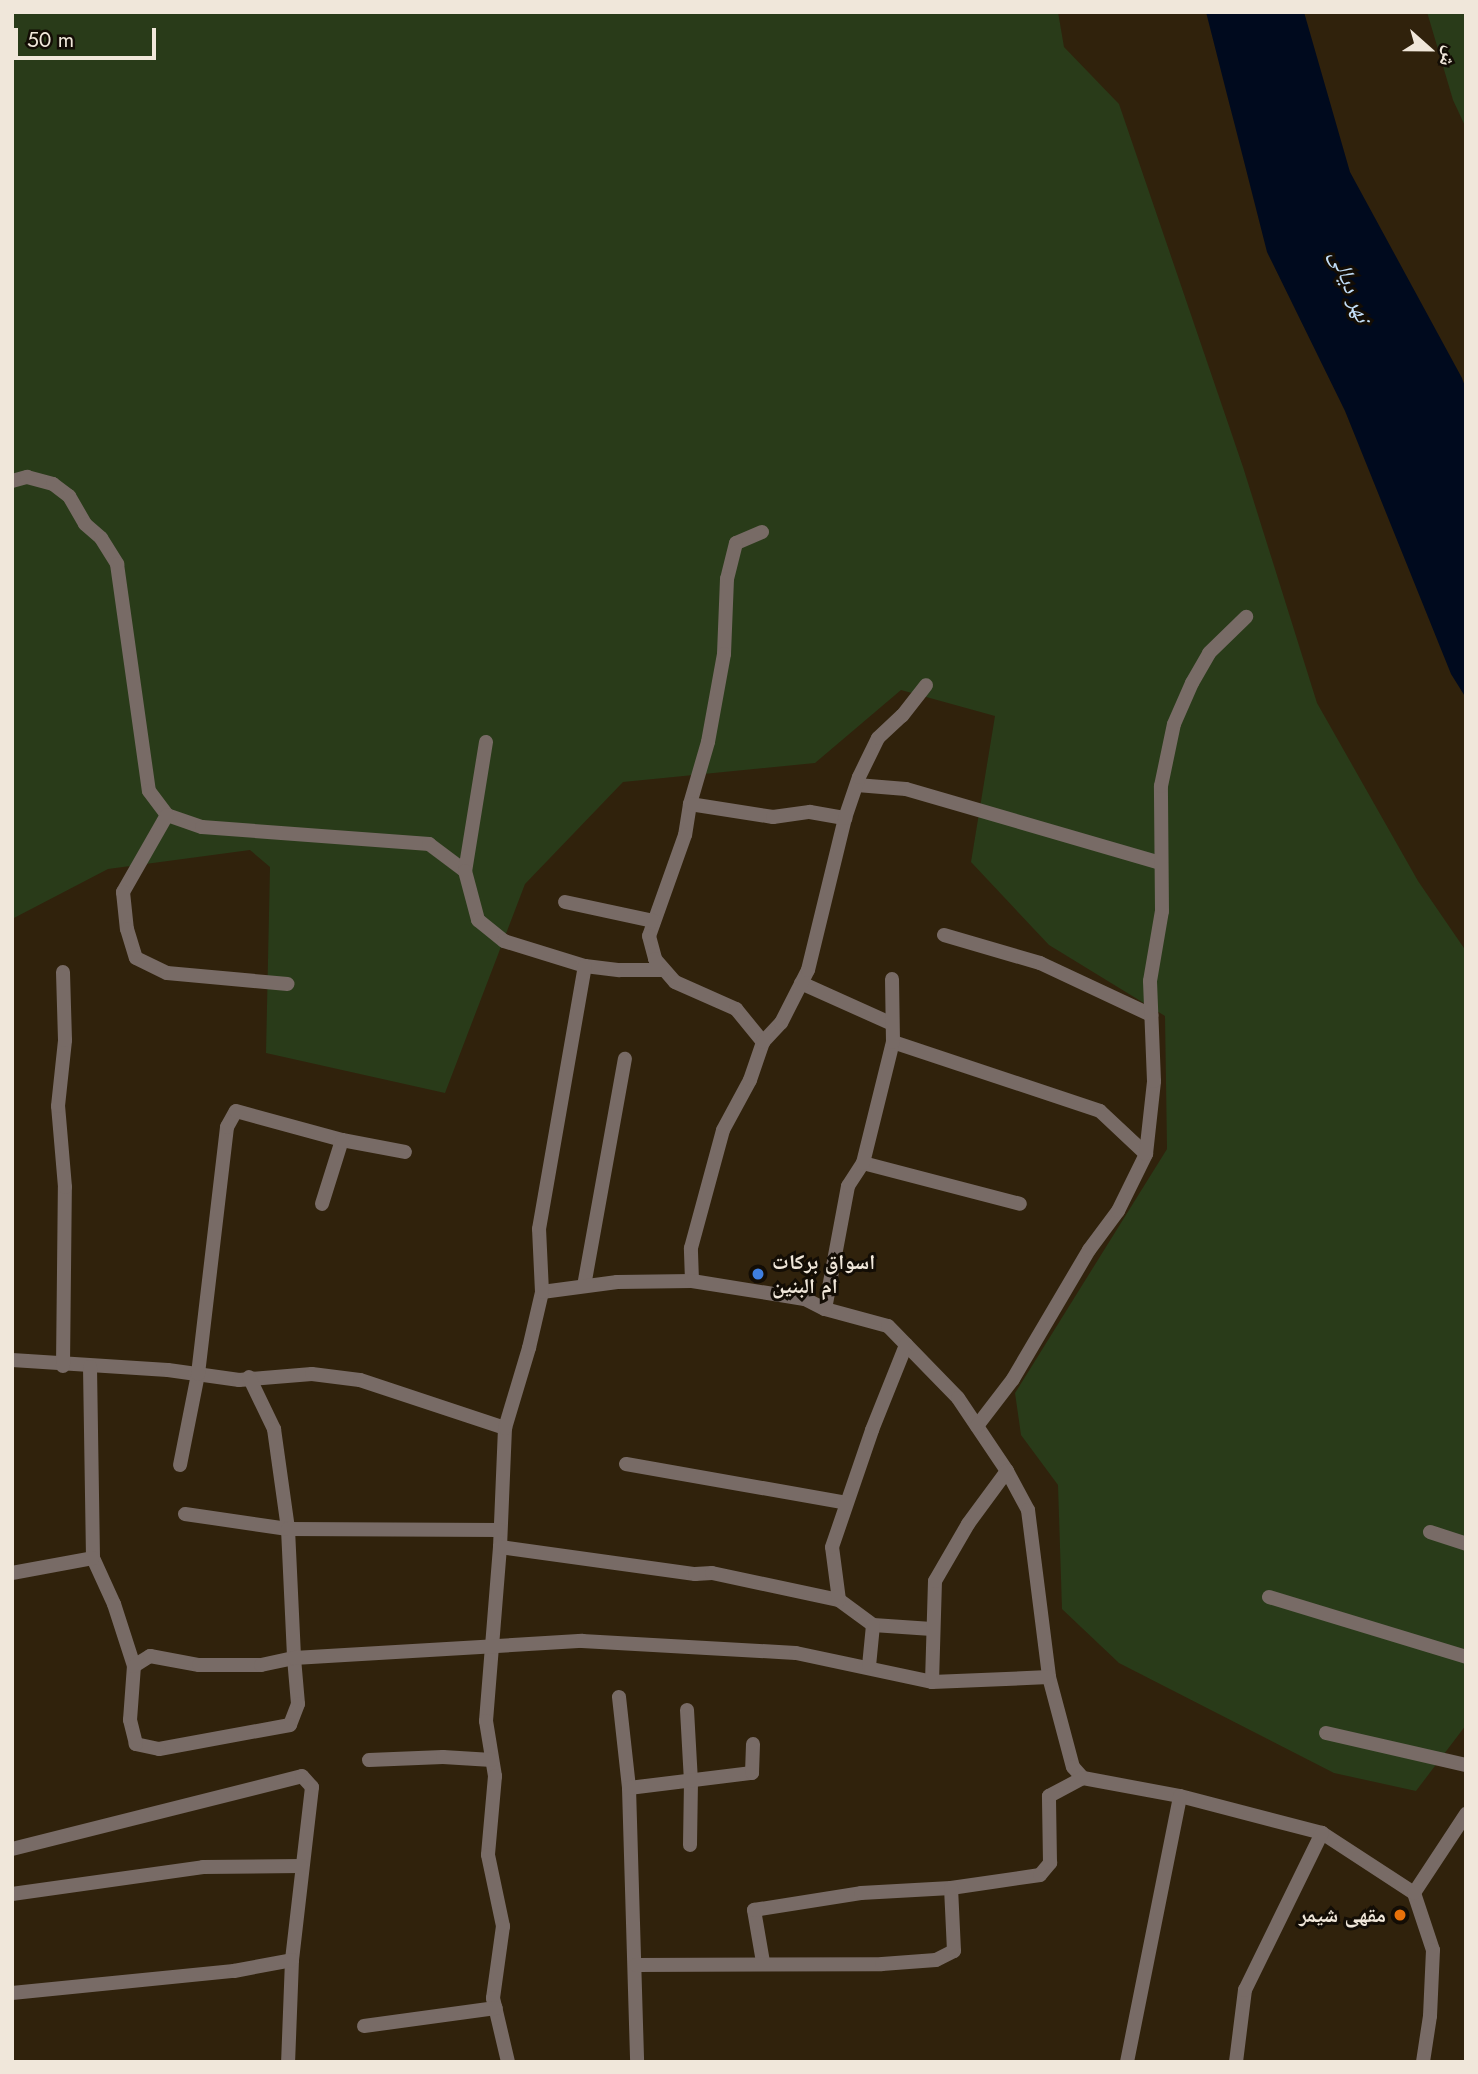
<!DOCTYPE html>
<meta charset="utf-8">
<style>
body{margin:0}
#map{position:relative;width:1478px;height:2074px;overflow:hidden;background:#30220c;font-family:Jost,"Noto Naskh Arabic",sans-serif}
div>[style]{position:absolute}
.green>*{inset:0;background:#293b19}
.water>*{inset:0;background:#000a1e}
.minor>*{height:14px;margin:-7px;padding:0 7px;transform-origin:7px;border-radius:7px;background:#786b66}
.dots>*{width:19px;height:19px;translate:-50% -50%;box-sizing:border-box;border:4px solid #130d05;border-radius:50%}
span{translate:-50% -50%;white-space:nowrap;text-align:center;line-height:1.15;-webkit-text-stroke:6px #130d05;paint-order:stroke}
.poi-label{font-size:21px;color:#f0e7da;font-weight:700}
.left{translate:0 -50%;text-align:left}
.right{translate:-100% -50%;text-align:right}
.water-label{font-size:23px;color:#c3dff9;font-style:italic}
.frame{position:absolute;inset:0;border:14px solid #f0e7da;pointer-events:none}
.north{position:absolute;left:1394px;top:14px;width:70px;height:70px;-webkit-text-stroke:5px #130d05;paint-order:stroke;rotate:111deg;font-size:19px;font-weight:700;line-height:28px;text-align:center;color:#f0e7da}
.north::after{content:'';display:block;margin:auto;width:24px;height:32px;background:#f0e7da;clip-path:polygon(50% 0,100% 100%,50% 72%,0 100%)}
.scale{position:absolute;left:14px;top:28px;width:142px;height:32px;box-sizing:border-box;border:4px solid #f0e7da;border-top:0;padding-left:9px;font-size:21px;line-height:24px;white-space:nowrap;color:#f0e7da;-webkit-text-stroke:5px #130d05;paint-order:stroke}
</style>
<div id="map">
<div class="green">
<i style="clip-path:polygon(12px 12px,1058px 12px,1064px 47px,1119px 104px,1243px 467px,1317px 703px,1418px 881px,1466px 951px,1466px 1725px,1416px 1791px,1334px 1773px,1119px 1663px,1062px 1609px,1058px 1485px,1021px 1435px,1015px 1393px,1167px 1149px,1165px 1016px,1049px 945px,971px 862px,995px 716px,901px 690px,815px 763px,623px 782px,525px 884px,445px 1093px,266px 1053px,270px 867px,250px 850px,108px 869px,12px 919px)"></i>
<i style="clip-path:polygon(1427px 12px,1466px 12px,1466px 128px,1453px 100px)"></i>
</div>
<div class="water">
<i style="clip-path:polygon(1206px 12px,1304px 12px,1350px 172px,1462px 378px,1466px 389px,1466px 698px,1451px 674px,1345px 411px,1267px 252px)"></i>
</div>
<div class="minor">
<i style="left:12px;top:481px;width:16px;rotate:-15deg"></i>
<i style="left:27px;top:477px;width:27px;rotate:15deg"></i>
<i style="left:53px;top:484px;width:20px;rotate:37deg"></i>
<i style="left:69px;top:496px;width:32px;rotate:60deg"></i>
<i style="left:85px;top:524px;width:21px;rotate:41deg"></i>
<i style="left:101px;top:538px;width:31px;rotate:58deg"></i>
<i style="left:117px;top:564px;width:229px;rotate:82deg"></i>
<i style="left:149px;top:791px;width:30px;rotate:53deg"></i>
<i style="left:167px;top:815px;width:37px;rotate:19deg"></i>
<i style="left:202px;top:827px;width:228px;rotate:4.3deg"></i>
<i style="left:429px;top:844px;width:45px;rotate:36.9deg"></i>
<i style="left:762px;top:532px;width:28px;rotate:157deg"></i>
<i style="left:736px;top:543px;width:37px;rotate:104deg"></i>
<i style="left:727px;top:579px;width:75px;rotate:92.3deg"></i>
<i style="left:724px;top:654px;width:89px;rotate:100.3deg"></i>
<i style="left:708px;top:742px;width:65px;rotate:106.2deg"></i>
<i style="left:690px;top:804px;width:31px;rotate:99deg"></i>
<i style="left:685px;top:835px;width:107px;rotate:109.6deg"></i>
<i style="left:649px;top:936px;width:24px;rotate:75deg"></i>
<i style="left:655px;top:959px;width:30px;rotate:49deg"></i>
<i style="left:675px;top:982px;width:67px;rotate:23.9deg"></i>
<i style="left:736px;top:1009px;width:43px;rotate:50.7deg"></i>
<i style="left:486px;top:742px;width:131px;rotate:99.2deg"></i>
<i style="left:465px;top:871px;width:51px;rotate:75.1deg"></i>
<i style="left:478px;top:920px;width:33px;rotate:39deg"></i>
<i style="left:504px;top:941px;width:85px;rotate:17.2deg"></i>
<i style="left:585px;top:966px;width:35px;rotate:7deg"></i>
<i style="left:620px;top:970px;width:42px"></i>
<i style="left:857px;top:785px;width:49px;rotate:4.7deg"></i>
<i style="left:906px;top:789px;width:265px;rotate:16.2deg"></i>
<i style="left:690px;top:804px;width:84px;rotate:8.9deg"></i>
<i style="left:773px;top:817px;width:37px;rotate:-8deg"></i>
<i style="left:810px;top:812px;width:36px;rotate:10deg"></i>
<i style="left:167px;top:815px;width:89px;rotate:119.7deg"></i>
<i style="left:123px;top:892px;width:37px;rotate:84deg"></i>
<i style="left:127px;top:929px;width:30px;rotate:73deg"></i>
<i style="left:136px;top:958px;width:34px;rotate:26deg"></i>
<i style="left:167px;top:973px;width:121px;rotate:5.2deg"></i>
<i style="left:565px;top:902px;width:91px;rotate:12.1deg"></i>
<i style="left:944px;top:935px;width:100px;rotate:16.3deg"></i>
<i style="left:1040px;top:963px;width:123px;rotate:25.1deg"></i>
<i style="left:801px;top:983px;width:98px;rotate:24.2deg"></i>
<i style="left:893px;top:1042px;width:218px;rotate:18.4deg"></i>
<i style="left:1100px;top:1111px;width:63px;rotate:43.1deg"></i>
<i style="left:342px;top:1140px;width:64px;rotate:10.8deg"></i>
<i style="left:863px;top:1163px;width:162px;rotate:14.6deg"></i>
<i style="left:692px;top:1281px;width:33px;rotate:-92deg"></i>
<i style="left:691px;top:1248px;width:122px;rotate:-74.8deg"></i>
<i style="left:723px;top:1130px;width:57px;rotate:-61.6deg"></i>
<i style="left:750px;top:1080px;width:40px;rotate:-71.1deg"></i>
<i style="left:763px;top:1042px;width:26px;rotate:-47deg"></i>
<i style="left:781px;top:1023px;width:59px;rotate:-63deg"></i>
<i style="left:808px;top:970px;width:156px;rotate:-76.3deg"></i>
<i style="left:845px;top:818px;width:43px;rotate:-71.1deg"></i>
<i style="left:859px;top:777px;width:43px;rotate:-64deg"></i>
<i style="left:878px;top:738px;width:33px;rotate:-43deg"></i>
<i style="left:902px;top:716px;width:39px;rotate:-52deg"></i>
<i style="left:584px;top:1286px;width:231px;rotate:-79.8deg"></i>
<i style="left:542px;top:1292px;width:76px;rotate:-7.6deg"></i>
<i style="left:617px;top:1282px;width:75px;rotate:-0.8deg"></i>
<i style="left:692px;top:1281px;width:114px;rotate:9.1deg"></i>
<i style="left:805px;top:1299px;width:22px;rotate:27deg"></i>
<i style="left:825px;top:1309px;width:65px;rotate:15.1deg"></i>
<i style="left:888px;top:1326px;width:100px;rotate:45.8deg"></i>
<i style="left:958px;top:1398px;width:88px;rotate:56.1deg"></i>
<i style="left:1007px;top:1471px;width:44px;rotate:61.7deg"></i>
<i style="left:1028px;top:1510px;width:168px;rotate:82.8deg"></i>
<i style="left:1049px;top:1677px;width:93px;rotate:75.1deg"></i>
<i style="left:1073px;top:1767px;width:15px;rotate:48deg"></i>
<i style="left:1083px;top:1778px;width:99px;rotate:10.5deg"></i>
<i style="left:1180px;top:1796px;width:147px;rotate:14.6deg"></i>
<i style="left:1322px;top:1833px;width:110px;rotate:33.1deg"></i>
<i style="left:1414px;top:1893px;width:60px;rotate:71.6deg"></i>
<i style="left:1433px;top:1950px;width:66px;rotate:92.6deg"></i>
<i style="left:1430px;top:2016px;width:47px;rotate:98.7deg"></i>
<i style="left:825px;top:1309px;width:125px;rotate:-79.4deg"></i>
<i style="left:848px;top:1186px;width:27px;rotate:-57deg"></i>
<i style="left:863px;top:1163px;width:125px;rotate:-76.1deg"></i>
<i style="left:893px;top:1042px;width:63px;rotate:-90.9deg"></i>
<i style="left:12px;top:1360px;width:156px;rotate:3.7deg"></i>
<i style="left:168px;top:1370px;width:72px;rotate:8deg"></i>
<i style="left:239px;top:1380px;width:73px;rotate:-4.7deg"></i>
<i style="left:312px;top:1374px;width:48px;rotate:7.1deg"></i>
<i style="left:360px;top:1380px;width:153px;rotate:18.3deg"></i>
<i style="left:505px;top:1428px;width:119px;rotate:92.4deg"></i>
<i style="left:500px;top:1547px;width:175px;rotate:94.6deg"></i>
<i style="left:486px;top:1721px;width:56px;rotate:80.7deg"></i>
<i style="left:495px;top:1776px;width:79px;rotate:95.1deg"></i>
<i style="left:488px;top:1855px;width:73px;rotate:78.1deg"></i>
<i style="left:503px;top:1926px;width:73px;rotate:97.9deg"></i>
<i style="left:493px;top:1998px;width:66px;rotate:76.8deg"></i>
<i style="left:63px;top:1366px;width:179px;rotate:-89.4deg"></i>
<i style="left:65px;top:1187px;width:81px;rotate:-94.9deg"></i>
<i style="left:58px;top:1106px;width:66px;rotate:-83.9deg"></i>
<i style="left:65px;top:1040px;width:68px;rotate:-91.7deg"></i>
<i style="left:90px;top:1367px;width:191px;rotate:89.1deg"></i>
<i style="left:93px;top:1558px;width:51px;rotate:65.5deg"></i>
<i style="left:114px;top:1604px;width:65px;rotate:72.1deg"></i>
<i style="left:249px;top:1377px;width:58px;rotate:64.3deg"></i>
<i style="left:274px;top:1429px;width:101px;rotate:82deg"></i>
<i style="left:288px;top:1529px;width:129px;rotate:87.3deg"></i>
<i style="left:294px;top:1658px;width:46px;rotate:85deg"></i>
<i style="left:298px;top:1704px;width:22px;rotate:111deg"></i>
<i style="left:290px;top:1725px;width:133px;rotate:169.6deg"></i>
<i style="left:159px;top:1749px;width:24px;rotate:-168deg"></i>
<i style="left:136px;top:1744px;width:25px;rotate:-104deg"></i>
<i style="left:130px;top:1720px;width:54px;rotate:-85.8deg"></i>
<i style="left:134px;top:1666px;width:19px;rotate:-32deg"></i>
<i style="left:150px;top:1656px;width:50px;rotate:10.4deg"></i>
<i style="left:199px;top:1665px;width:62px"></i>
<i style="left:261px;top:1665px;width:34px;rotate:-12deg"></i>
<i style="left:294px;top:1658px;width:289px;rotate:-3.4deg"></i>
<i style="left:582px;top:1641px;width:214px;rotate:3.2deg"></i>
<i style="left:796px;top:1653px;width:139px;rotate:12deg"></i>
<i style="left:932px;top:1682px;width:117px;rotate:-2.4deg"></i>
<i style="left:977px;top:1426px;width:59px;rotate:-52.5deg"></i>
<i style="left:1013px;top:1379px;width:150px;rotate:-59.5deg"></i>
<i style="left:1089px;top:1250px;width:49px;rotate:-53.4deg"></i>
<i style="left:1118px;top:1211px;width:64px;rotate:-63.8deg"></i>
<i style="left:1146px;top:1154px;width:73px;rotate:-83.7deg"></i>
<i style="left:1154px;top:1081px;width:100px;rotate:-92.3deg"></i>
<i style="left:1150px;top:981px;width:71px;rotate:-80.3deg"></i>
<i style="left:1162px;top:911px;width:125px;rotate:-90.5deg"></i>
<i style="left:1161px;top:786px;width:63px;rotate:-78.2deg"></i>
<i style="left:1174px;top:724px;width:45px;rotate:-66.3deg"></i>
<i style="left:1192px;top:683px;width:34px;rotate:-60deg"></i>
<i style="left:1209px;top:653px;width:52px;rotate:-44.2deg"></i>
<i style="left:505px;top:1428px;width:84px;rotate:-73.3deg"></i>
<i style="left:529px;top:1348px;width:57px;rotate:-76.9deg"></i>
<i style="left:542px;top:1292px;width:63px;rotate:-92.7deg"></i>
<i style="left:539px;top:1229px;width:267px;rotate:-80.1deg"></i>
<i style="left:626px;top:1464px;width:224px;rotate:10deg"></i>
<i style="left:180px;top:1465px;width:93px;rotate:-78.8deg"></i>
<i style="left:198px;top:1374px;width:249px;rotate:-83.3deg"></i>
<i style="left:227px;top:1127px;width:18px;rotate:-61deg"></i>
<i style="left:236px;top:1111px;width:110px;rotate:15.3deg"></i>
<i style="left:342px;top:1140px;width:67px;rotate:107.4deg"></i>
<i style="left:185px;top:1514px;width:104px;rotate:8.3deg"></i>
<i style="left:288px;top:1529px;width:212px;rotate:0.3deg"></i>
<i style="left:1430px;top:1532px;width:38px;rotate:18deg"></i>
<i style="left:500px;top:1547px;width:197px;rotate:7.9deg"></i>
<i style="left:695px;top:1574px;width:17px;rotate:-3deg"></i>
<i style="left:712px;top:1573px;width:130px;rotate:12deg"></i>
<i style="left:839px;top:1600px;width:42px;rotate:36.3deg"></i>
<i style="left:873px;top:1625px;width:59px;rotate:3.9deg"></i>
<i style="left:12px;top:1573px;width:82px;rotate:-10.5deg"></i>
<i style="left:1269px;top:1597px;width:206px;rotate:16.9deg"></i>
<i style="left:839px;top:1600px;width:53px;rotate:-97.5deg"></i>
<i style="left:832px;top:1547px;width:124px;rotate:-71.1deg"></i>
<i style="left:872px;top:1430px;width:92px;rotate:-68.2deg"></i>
<i style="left:869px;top:1666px;width:41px;rotate:-84.4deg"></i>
<i style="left:932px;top:1682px;width:101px;rotate:-88.3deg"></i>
<i style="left:935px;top:1581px;width:66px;rotate:-59.9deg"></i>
<i style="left:968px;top:1524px;width:66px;rotate:-53.7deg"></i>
<i style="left:619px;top:1697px;width:92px;rotate:83.7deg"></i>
<i style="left:629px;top:1788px;width:274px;rotate:88.3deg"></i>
<i style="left:687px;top:1710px;width:71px;rotate:86.8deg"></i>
<i style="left:691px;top:1781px;width:64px;rotate:90.9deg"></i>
<i style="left:1326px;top:1733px;width:144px;rotate:12.9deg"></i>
<i style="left:369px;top:1760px;width:74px;rotate:-2.3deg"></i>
<i style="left:443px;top:1757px;width:49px;rotate:3.5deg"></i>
<i style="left:629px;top:1788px;width:124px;rotate:-7deg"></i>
<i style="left:752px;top:1773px;width:29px;rotate:-88deg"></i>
<i style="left:12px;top:1849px;width:299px;rotate:-14.1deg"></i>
<i style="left:302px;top:1776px;width:15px;rotate:48deg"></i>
<i style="left:312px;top:1787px;width:174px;rotate:96.6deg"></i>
<i style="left:292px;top:1960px;width:102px;rotate:92.2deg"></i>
<i style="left:1414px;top:1893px;width:95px;rotate:-56.6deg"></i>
<i style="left:12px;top:1894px;width:193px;rotate:-8deg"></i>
<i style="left:203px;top:1867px;width:98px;rotate:-0.6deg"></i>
<i style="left:763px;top:1962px;width:53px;rotate:-99.8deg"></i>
<i style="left:754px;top:1910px;width:108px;rotate:-9deg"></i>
<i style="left:861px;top:1893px;width:90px;rotate:-3.2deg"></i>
<i style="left:951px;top:1888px;width:90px;rotate:-8.3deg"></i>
<i style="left:1040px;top:1875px;width:16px;rotate:-50deg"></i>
<i style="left:1050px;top:1863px;width:67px;rotate:-90.9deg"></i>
<i style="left:1049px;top:1796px;width:38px;rotate:-28deg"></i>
<i style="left:636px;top:1965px;width:246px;rotate:-0.2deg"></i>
<i style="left:882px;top:1964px;width:54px;rotate:-4.2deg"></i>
<i style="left:936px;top:1960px;width:20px;rotate:-27deg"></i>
<i style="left:954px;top:1951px;width:63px;rotate:-92.7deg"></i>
<i style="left:12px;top:1993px;width:223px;rotate:-5.7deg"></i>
<i style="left:234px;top:1971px;width:59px;rotate:-10.7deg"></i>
<i style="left:364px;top:2026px;width:133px;rotate:-7.8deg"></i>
<i style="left:1127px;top:2062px;width:271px;rotate:-78.7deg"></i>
<i style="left:1236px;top:2062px;width:73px;rotate:-82.9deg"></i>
<i style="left:1245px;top:1990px;width:175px;rotate:-63.9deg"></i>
</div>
<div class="dots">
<i style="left:758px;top:1274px;background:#3f7fe0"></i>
<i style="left:1400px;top:1915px;background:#e8710a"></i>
</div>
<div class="poi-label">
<span class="left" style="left:772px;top:1274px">اسواق بركات<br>ام البنين</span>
<span class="right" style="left:1386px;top:1915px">مقهى شيمر</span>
</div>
<div class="water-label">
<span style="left:1351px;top:286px;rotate:69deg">نهر ديالى</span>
</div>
<div class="frame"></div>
<div class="north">ش</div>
<div class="scale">50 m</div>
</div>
